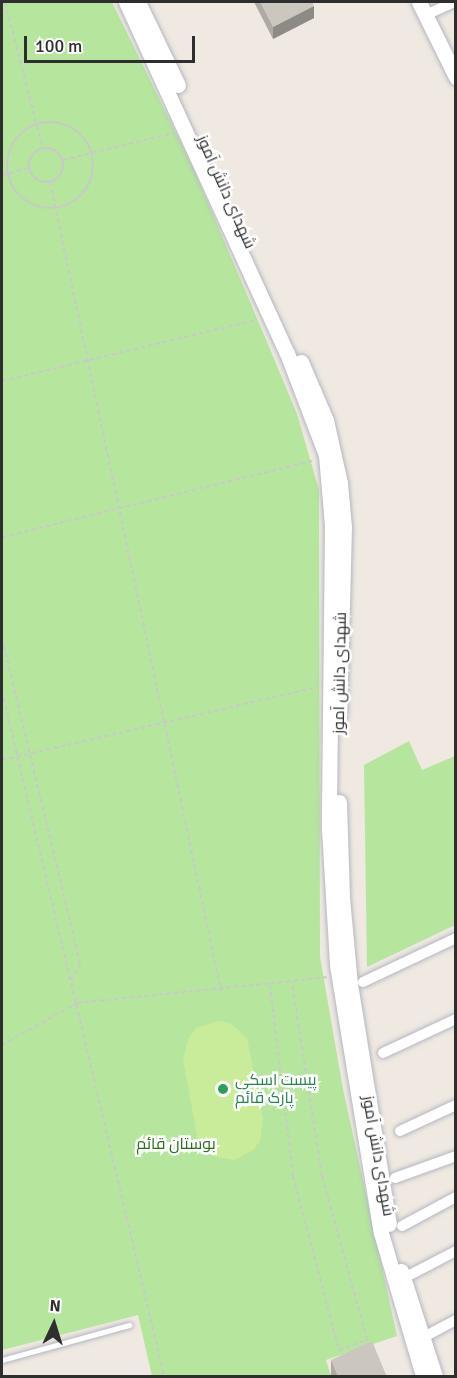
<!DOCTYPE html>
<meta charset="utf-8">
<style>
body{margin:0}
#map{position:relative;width:457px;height:1378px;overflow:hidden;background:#efe9e1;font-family:Signika,Cairo,sans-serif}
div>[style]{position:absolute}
.green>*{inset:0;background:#b6e59e}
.pitch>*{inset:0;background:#c9ec9a}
.path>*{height:2px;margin-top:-1px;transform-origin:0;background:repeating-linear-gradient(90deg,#c9c9c9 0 4.5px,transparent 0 7.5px)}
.path>.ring{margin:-1px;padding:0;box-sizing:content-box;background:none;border:2px solid #c9c9c9;border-radius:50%}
.roads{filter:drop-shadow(0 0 2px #b4b7c1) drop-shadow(0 0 2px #b4b7c1)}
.lane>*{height:5px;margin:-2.5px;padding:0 2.5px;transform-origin:2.5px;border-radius:2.5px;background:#fff}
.street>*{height:10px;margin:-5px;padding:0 5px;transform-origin:5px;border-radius:5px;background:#fff}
.secondary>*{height:15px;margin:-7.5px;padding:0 7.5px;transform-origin:7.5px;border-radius:7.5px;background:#fff}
.wall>*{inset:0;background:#afaba4}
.shaded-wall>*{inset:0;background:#8e8b86}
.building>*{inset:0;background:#cbc7bf}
.dots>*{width:16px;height:16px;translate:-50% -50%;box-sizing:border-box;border:3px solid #fff;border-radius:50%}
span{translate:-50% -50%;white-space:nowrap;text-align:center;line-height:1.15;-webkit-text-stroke:5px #fff;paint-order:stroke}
.street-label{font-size:16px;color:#2e2e2e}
.leisure-label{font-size:16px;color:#27864d}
.left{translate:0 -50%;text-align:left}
.park-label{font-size:16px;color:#2c6e1b}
.frame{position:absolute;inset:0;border:3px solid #2e2e2e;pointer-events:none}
.north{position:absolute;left:24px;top:1294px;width:60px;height:60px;-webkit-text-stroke:4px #fff;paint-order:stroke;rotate:4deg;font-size:16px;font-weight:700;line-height:24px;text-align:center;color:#2e2e2e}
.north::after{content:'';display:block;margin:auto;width:21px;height:27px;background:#2e2e2e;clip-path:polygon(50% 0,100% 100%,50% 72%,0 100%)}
.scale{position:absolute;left:24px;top:36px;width:171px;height:27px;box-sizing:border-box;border:3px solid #2e2e2e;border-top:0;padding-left:8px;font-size:18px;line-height:21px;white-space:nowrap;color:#2e2e2e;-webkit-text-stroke:4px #fff;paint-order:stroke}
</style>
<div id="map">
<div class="green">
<i style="clip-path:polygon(2px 2px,112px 2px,194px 170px,267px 342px,297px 414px,319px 490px,320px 957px,343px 1089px,397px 1336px,326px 1360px,331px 1376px,152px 1376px,138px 1315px,2px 1350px)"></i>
<i style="clip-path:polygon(409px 741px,422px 770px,455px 756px,455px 925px,367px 967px,364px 765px)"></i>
</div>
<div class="pitch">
<i style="clip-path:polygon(218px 1021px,230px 1023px,247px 1038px,263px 1119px,260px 1141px,253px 1150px,234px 1160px,213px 1156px,198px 1141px,183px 1059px,189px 1037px,196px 1028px)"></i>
</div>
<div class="path">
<i style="left:5px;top:2px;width:152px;rotate:75.5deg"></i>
<i class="ring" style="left:7px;top:122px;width:84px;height:84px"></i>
<i class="ring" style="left:29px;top:148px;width:32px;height:32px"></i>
<i style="left:63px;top:160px;width:114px;rotate:-13.7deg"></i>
<i style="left:2px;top:175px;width:28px;rotate:-15deg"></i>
<i style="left:50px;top:182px;width:827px;rotate:78.06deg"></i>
<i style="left:2px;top:381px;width:261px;rotate:-13.5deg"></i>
<i style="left:2px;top:537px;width:319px;rotate:-13.8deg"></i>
<i style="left:2px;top:638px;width:335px;rotate:76.5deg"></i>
<i style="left:80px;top:964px;width:18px;rotate:117deg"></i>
<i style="left:2px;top:691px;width:704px;rotate:76.69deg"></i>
<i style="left:2px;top:760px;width:323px;rotate:-13deg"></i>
<i style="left:270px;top:985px;width:192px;rotate:83.1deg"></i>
<i style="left:293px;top:1176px;width:180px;rotate:75.2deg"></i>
<i style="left:339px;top:1350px;width:30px;rotate:-20deg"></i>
<i style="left:367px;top:1340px;width:170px;rotate:-105.3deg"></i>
<i style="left:322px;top:1176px;width:196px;rotate:-98.8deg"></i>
<i style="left:2px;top:1045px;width:86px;rotate:-29.2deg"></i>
<i style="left:77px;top:1003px;width:251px;rotate:-5.9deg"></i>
</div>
<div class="roads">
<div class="lane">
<i style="left:2px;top:1360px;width:132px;rotate:-15.4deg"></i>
</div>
<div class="street">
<i style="left:426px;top:15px;width:31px;rotate:-25deg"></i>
<i style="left:363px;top:982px;width:103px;rotate:-25.3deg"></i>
<i style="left:383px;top:1053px;width:81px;rotate:-25deg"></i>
<i style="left:400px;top:1131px;width:62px;rotate:-24.9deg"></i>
<i style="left:395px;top:1178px;width:65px;rotate:-19.8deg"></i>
<i style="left:402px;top:1226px;width:61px;rotate:-28.2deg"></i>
<i style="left:402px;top:1279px;width:61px;rotate:-27.4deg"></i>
<i style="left:422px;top:1338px;width:38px;rotate:-28deg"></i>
</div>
<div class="secondary">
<i style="left:126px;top:2px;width:386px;rotate:65.4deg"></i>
<i style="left:287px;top:353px;width:109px;rotate:69.1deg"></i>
<i style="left:326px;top:455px;width:70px;rotate:85.1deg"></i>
<i style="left:332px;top:525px;width:304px;rotate:90.6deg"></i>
<i style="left:329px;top:829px;width:136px;rotate:86.6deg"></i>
<i style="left:337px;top:965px;width:272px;rotate:80.7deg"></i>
<i style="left:381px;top:1233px;width:149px;rotate:73.6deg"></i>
<i style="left:138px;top:2px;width:92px;rotate:64.3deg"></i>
<i style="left:419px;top:2px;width:84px;rotate:63.7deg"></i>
<i style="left:301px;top:362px;width:63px;rotate:66.7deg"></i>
<i style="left:326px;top:420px;width:65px;rotate:77.5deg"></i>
<i style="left:340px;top:483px;width:44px;rotate:84.8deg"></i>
<i style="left:344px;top:527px;width:188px;rotate:91.5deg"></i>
<i style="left:339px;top:802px;width:96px;rotate:88.2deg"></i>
<i style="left:342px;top:898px;width:86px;rotate:84.7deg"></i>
<i style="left:350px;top:984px;width:243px;rotate:80.8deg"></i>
<i style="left:401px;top:1271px;width:110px;rotate:72.1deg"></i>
</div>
</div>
<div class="wall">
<i style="clip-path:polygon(254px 2px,312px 2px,314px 18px,273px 39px)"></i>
<i style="clip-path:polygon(331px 1360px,387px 1377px,331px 1377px)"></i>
</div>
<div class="shaded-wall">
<i style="clip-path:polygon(314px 6px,314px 18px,273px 39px,273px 27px)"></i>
</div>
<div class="building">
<i style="clip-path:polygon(260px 2px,312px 2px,314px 6px,273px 27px)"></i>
<i style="clip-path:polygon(372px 1341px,387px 1377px,338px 1377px,331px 1360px)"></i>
</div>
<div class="dots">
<i style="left:223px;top:1089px;background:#2e9e5b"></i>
</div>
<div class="street-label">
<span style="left:226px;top:192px;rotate:66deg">شهدای دانش آموز</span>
<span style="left:340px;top:673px;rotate:-89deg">شهدای دانش آموز</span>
<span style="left:378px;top:1156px;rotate:80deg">شهدای دانش آموز</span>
</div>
<div class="leisure-label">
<span class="left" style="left:235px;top:1089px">پیست اسکی<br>پارک قائم</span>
</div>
<div class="park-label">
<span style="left:176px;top:1144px">بوستان قائم</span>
</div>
<div class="frame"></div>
<div class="north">N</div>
<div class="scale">100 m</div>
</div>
